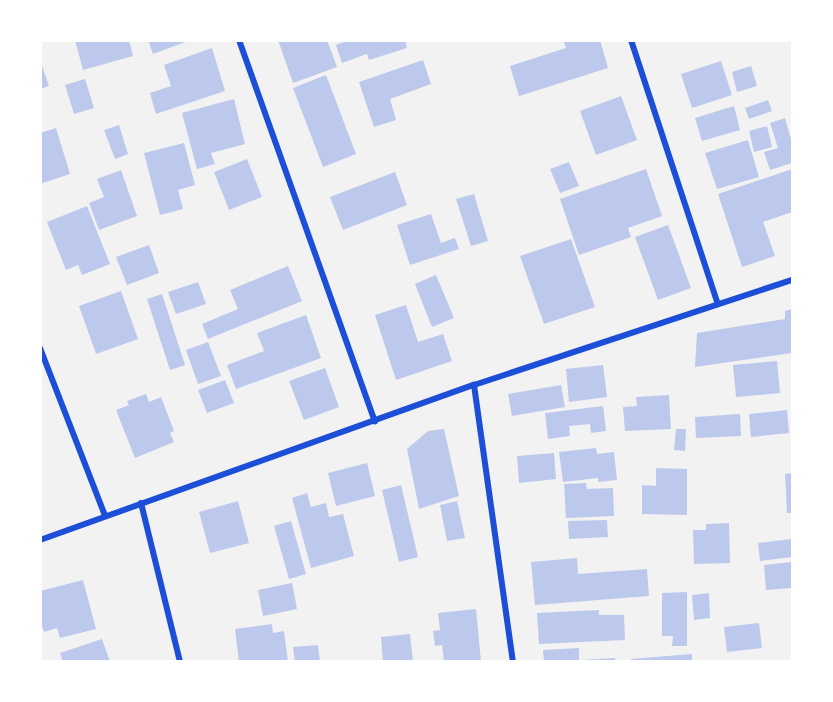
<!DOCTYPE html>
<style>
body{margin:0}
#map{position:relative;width:833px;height:702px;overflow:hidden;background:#f2f2f2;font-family:"PT Sans",sans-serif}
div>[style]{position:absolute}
.building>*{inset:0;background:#bdc9ec}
.minor>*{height:6px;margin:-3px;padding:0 3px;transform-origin:3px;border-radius:3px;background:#1d4ed8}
span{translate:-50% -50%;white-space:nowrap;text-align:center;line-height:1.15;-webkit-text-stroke:5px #fff;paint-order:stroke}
.frame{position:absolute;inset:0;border:42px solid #fff;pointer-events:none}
</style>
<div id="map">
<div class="building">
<i style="clip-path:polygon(75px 40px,129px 40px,133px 56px,83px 70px)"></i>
<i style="clip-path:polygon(148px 40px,188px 40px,188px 41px,153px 54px)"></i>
<i style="clip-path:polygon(278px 40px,327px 40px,337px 67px,293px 83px)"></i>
<i style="clip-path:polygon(349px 40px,405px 40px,407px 48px,369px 60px,367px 54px,342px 63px,336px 45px)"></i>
<i style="clip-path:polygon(563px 40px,600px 40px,608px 68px,519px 96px,510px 66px,566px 48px)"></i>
<i style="clip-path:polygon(212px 48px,225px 91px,156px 114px,150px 93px,171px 86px,164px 65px)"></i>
<i style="clip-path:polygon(40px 60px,49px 86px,40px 89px)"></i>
<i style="clip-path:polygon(423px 60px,431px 84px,390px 99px,396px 120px,374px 127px,359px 82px)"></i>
<i style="clip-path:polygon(721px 61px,732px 95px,692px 108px,681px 74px)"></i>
<i style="clip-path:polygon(751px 66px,757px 86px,737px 92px,732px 72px)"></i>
<i style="clip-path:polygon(326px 75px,356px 154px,323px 167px,293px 88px)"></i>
<i style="clip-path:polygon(85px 79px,94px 108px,74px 114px,65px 85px)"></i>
<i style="clip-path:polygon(621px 96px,637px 140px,596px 155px,580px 111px)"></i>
<i style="clip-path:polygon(234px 99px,245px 144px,211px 153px,215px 164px,197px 169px,182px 113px)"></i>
<i style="clip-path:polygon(768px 100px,772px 111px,749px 119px,745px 108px)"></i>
<i style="clip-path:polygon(734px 106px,740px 130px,702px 141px,695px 118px)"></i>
<i style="clip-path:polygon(785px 118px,792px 143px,792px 163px,770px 170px,764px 152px,778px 148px,770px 123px)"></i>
<i style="clip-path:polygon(119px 125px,128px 154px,115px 159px,104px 130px)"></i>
<i style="clip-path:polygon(767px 126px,772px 147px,754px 152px,749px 131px)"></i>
<i style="clip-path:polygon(56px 128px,70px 174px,40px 184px,40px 133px)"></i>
<i style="clip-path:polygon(748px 140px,759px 177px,717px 189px,705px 153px)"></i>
<i style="clip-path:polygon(184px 143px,195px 185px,178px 190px,183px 209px,160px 215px,144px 153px)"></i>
<i style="clip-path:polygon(247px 159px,262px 197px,229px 210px,214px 172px)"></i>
<i style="clip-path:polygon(569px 162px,579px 186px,560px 193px,550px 169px)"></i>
<i style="clip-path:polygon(646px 169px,662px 216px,628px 228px,631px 237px,579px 255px,560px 199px)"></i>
<i style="clip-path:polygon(792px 169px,792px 212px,763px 222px,775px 256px,742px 267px,718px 194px)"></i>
<i style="clip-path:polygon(121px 170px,137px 216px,99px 230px,89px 203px,104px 197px,97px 179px)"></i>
<i style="clip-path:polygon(395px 172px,407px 205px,343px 230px,330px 197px)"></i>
<i style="clip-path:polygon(474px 194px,488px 241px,471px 246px,456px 199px)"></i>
<i style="clip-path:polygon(87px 206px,110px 264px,82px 275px,78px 265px,66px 270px,47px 222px)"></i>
<i style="clip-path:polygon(431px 214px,441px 243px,455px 238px,459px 249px,410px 265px,397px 225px)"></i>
<i style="clip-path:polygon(668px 225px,691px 288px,658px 300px,635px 237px)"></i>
<i style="clip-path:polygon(571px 239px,595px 307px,544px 324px,520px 256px)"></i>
<i style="clip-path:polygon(149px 245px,159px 273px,127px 285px,116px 257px)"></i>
<i style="clip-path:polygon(288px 266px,302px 301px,208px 339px,202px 324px,238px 309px,230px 290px)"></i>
<i style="clip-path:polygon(436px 275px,454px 318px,432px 327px,415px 284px)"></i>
<i style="clip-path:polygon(198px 282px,206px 304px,176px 314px,168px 292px)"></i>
<i style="clip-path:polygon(121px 291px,138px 339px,96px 354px,79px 306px)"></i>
<i style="clip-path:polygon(162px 294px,185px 365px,170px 370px,147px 299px)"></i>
<i style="clip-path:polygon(406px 305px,418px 342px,443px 334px,452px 361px,396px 380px,375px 315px)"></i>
<i style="clip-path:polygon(792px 309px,792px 353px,695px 367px,697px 333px,785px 319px,785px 311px)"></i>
<i style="clip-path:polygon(306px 315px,321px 358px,236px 389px,227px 365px,264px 351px,257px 333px)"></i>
<i style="clip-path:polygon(208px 342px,221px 376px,198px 384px,186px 350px)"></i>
<i style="clip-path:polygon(777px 361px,780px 393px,736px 397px,733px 365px)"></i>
<i style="clip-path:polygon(603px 365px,607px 397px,569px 402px,566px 369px)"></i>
<i style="clip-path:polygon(325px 368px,339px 407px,304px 420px,289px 381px)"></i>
<i style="clip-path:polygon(225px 380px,234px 403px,207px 413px,198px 390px)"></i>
<i style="clip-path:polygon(561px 385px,565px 407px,512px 416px,508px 394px)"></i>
<i style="clip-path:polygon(146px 394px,149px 402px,161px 397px,174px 431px,170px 433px,174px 442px,135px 458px,116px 410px,129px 405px,127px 401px)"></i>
<i style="clip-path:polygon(669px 395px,671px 429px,625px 431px,623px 407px,637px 406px,636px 397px)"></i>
<i style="clip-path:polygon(603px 406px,606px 431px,591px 433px,590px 424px,569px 426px,570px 436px,548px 439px,545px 413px)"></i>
<i style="clip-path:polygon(787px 410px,789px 433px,751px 437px,749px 414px)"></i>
<i style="clip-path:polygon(740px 414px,741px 436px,696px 438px,695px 417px)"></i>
<i style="clip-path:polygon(444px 429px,459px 496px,419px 509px,407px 449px,428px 431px)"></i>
<i style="clip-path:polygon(676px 429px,686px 429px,685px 451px,674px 450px)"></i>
<i style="clip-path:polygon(596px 448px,597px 454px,614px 452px,617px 480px,598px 482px,598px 478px,563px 482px,559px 452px)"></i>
<i style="clip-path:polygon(554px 453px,556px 479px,519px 483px,517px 456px)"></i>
<i style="clip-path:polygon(367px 463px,375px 496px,336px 506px,328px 473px)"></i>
<i style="clip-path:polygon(656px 468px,687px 469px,687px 515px,642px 514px,642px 485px,656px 486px)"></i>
<i style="clip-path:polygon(792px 473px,792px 513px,787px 513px,785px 474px)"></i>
<i style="clip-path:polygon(586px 483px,587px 489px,613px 488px,614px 516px,566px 518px,564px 484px)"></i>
<i style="clip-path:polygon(401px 485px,418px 557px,399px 562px,382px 490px)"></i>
<i style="clip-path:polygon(307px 493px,311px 507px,326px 503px,329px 517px,343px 514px,354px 556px,311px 568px,292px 498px)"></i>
<i style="clip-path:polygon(238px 501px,249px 543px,210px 553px,199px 512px)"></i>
<i style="clip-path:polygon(457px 501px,465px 538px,447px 541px,440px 505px)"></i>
<i style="clip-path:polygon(607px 520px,608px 537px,569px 539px,568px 521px)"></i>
<i style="clip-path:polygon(291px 521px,306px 574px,289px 579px,274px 526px)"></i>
<i style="clip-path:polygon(729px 523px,730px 563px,694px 564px,693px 530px,706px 530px,706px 524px)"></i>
<i style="clip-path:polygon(792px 539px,792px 557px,760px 561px,758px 543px)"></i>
<i style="clip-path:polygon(577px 558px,578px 574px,647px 569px,649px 596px,535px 605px,531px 562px)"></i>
<i style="clip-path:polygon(792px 562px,792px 588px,766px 590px,764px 565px)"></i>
<i style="clip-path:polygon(83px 580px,96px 629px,60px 638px,57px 628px,44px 632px,40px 621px,40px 591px)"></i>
<i style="clip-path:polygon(292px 583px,297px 609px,263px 616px,258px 590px)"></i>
<i style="clip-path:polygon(687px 592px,687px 646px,672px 646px,673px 636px,662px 636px,662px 593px)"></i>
<i style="clip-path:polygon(709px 593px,710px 618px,694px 620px,692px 595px)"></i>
<i style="clip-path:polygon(476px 609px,481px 662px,444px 662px,442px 645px,435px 646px,433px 631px,440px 630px,438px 613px)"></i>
<i style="clip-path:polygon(599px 610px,599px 615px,624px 615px,625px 640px,539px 644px,537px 613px)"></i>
<i style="clip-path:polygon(759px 623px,762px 648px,727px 652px,724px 627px)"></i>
<i style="clip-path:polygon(272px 624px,273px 633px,284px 631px,288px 662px,239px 662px,235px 629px)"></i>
<i style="clip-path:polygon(410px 634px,413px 662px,383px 662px,381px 637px)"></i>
<i style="clip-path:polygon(102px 639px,110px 662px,63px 662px,60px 653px)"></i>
<i style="clip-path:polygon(318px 645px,320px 662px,295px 662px,293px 647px)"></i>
<i style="clip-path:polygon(579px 648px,579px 662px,544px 662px,543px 650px)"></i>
<i style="clip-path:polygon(692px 654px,692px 662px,631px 662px,631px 659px)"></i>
<i style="clip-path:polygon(615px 658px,616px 662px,581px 662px,581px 660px)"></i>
</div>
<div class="minor">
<i style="left:239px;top:40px;width:405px;rotate:70.4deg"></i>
<i style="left:631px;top:40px;width:278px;rotate:71.8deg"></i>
<i style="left:40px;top:348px;width:180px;rotate:68.8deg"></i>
<i style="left:474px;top:385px;width:280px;rotate:82deg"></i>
<i style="left:141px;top:503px;width:164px;rotate:76.2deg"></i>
<i style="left:40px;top:540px;width:461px;rotate:-19.7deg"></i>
<i style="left:474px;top:385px;width:335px;rotate:-18.3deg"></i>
</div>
<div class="frame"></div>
</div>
